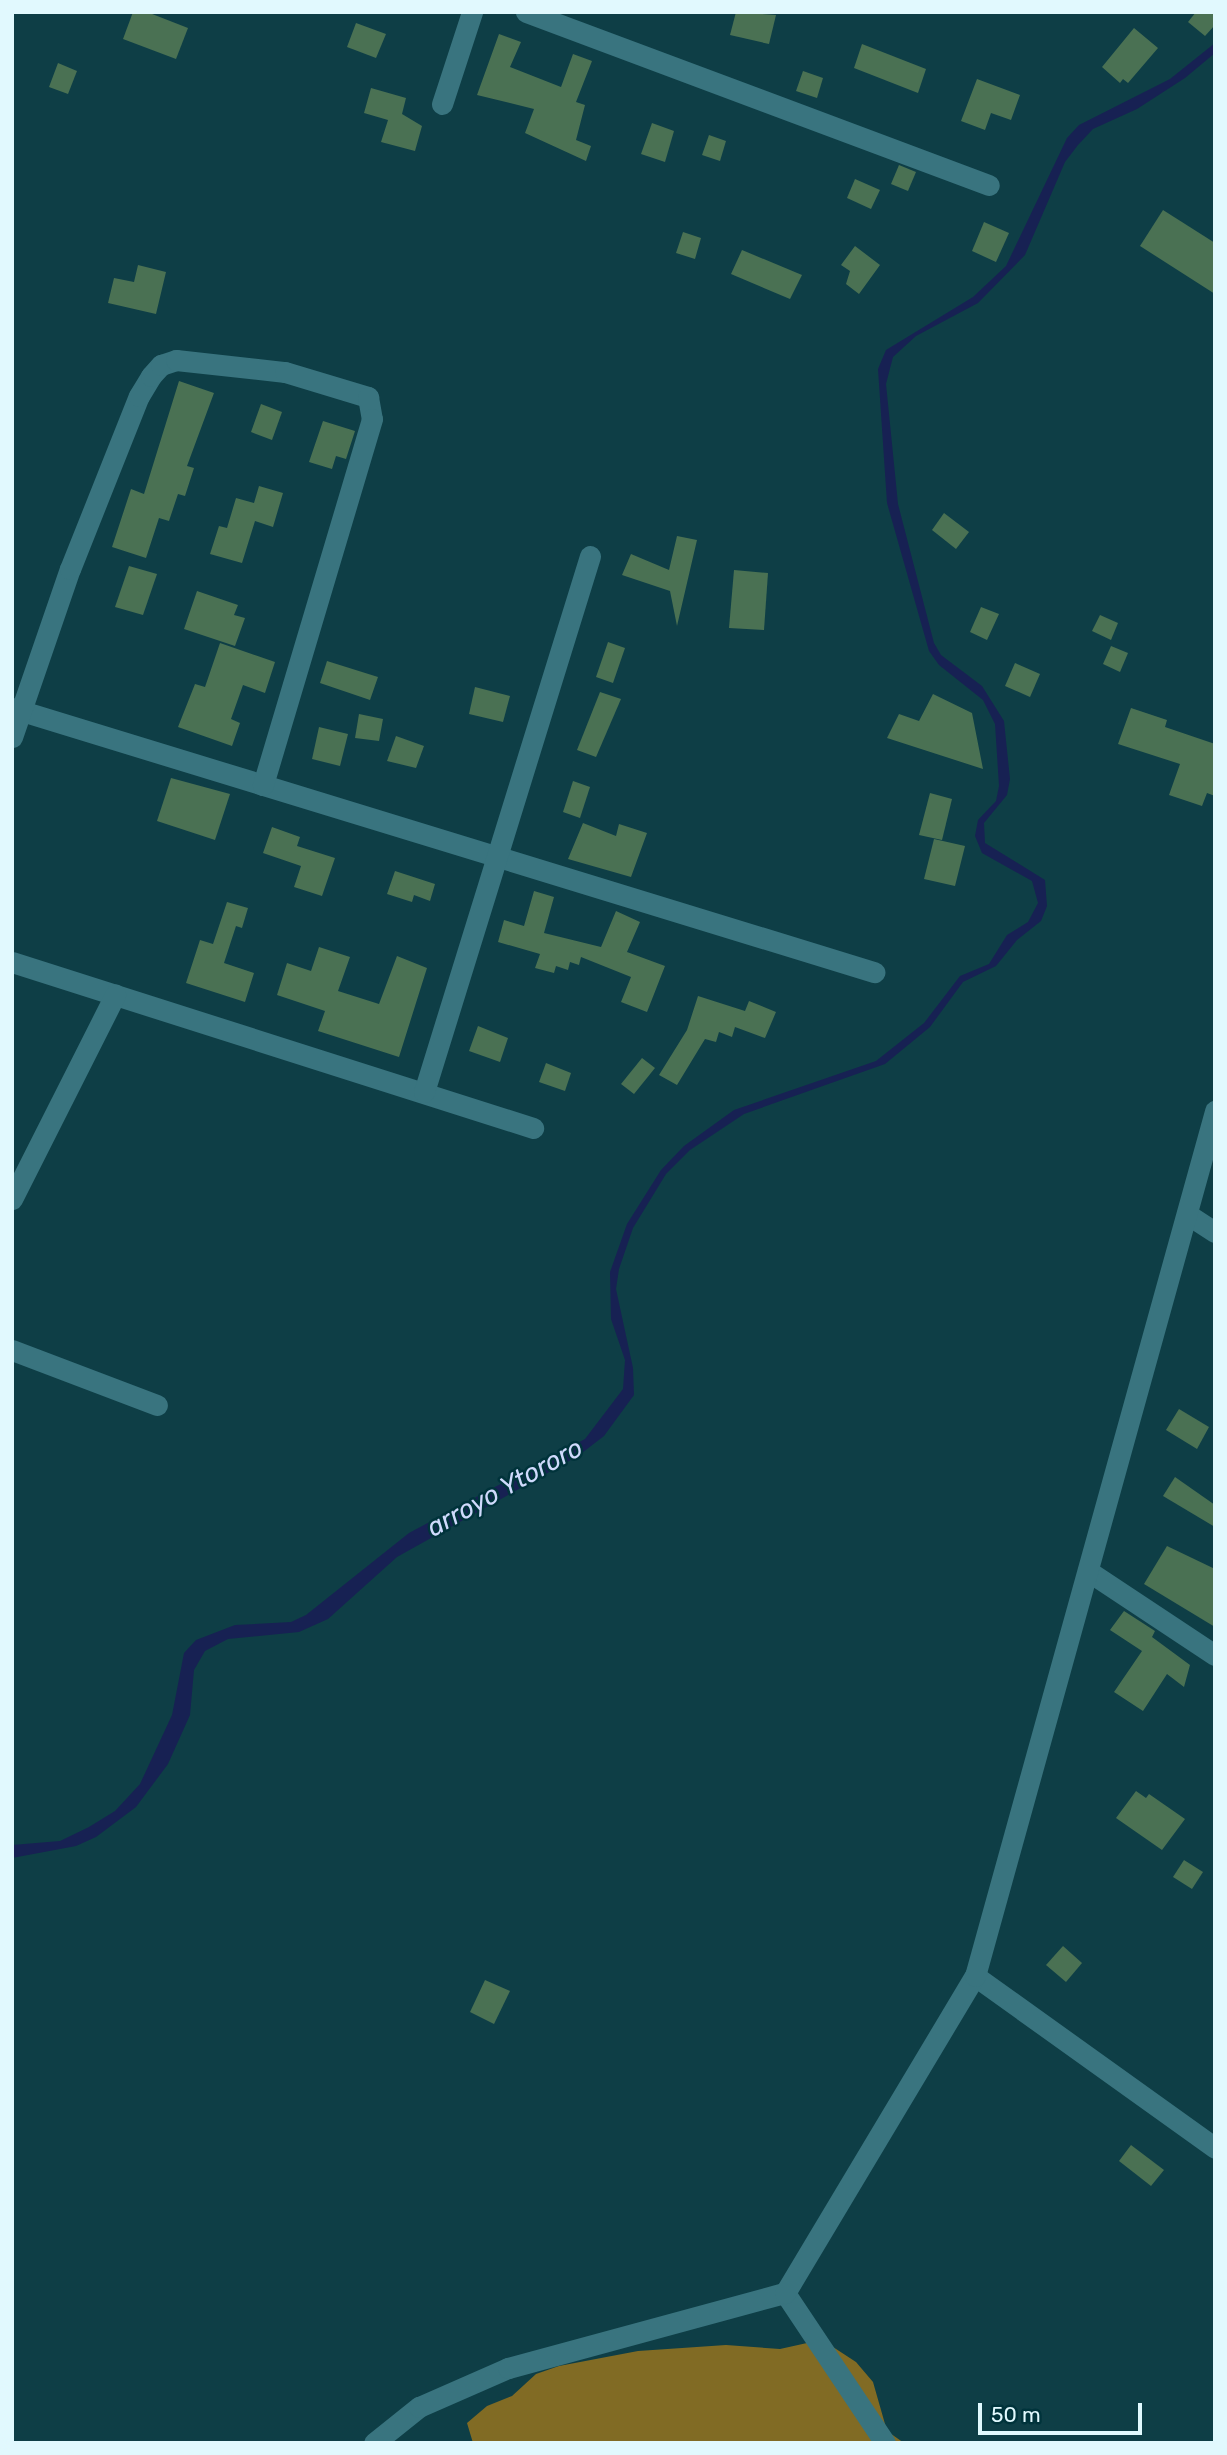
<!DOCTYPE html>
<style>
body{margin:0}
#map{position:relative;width:1227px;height:2455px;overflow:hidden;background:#0e3e46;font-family:Rubik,sans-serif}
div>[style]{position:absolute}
.forest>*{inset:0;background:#816b24}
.water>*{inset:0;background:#172153}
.building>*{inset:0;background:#4a7153}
.minor>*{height:21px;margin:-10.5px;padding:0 10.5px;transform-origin:10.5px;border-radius:10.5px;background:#39747f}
span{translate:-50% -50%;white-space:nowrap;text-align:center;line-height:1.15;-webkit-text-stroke:5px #00333b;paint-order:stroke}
.water-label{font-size:26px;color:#cfdafc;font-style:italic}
.frame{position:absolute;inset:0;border:14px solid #e1f9fe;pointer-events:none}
.scale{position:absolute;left:978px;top:2403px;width:164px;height:32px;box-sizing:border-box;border:4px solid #e1f9fe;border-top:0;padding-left:9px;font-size:21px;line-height:24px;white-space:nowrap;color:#e1f9fe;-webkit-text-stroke:5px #00333b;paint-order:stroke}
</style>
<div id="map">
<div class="forest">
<i style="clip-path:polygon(807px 2343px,833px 2347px,856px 2362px,873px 2382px,887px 2431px,904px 2443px,473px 2443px,467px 2423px,487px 2406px,512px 2396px,536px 2374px,559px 2366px,638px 2351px,726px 2345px,780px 2349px)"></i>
</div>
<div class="water">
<i style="clip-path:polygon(1215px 43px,1215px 53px,1185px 78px,1137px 109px,1093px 129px,1078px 145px,1065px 162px,1025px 255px,978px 303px,916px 336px,893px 357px,886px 384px,898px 504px,934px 643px,941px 655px,982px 686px,1004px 721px,1010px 779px,1007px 795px,984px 823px,985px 843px,1045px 880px,1047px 906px,1041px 921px,1017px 940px,996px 966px,963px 982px,930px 1027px,885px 1064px,744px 1114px,690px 1150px,666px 1174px,633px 1228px,619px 1269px,616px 1289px,633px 1368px,634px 1395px,604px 1436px,578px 1456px,397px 1557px,328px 1619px,299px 1632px,228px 1639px,205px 1651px,194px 1670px,190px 1715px,168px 1764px,136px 1807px,96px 1837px,76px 1846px,12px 1858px,12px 1845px,60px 1841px,89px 1827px,115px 1811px,140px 1784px,172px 1715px,184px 1653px,196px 1640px,235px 1625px,291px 1622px,306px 1615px,409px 1533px,585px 1439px,623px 1389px,625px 1360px,611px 1319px,610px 1272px,627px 1224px,661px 1170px,684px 1146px,734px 1110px,876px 1061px,924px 1023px,960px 976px,989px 964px,1007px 935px,1028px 922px,1038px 903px,1032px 881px,982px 853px,975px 836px,978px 820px,996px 801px,999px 786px,995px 724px,983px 700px,939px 665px,929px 651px,887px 503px,878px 369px,886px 350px,973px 297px,1006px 266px,1067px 138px,1079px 125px,1170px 79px)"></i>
</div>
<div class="building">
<i style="clip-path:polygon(133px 12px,147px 12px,188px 28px,176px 59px,123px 39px)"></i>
<i style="clip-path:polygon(736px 12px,776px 15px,769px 44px,730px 35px)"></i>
<i style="clip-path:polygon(1196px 12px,1215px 12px,1215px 25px,1205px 36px,1188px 22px)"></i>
<i style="clip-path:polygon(356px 23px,386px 34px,376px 58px,347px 47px)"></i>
<i style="clip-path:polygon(1134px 28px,1158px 48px,1128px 83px,1123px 79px,1120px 83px,1102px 67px)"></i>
<i style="clip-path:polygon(499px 34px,521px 42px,510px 67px,561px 87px,573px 54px,592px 61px,576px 102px,585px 105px,576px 140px,591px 146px,586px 161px,525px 133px,534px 109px,477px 95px)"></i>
<i style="clip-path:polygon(862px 44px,926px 69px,918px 93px,854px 68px)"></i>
<i style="clip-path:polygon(58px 63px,77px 71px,68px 94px,49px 87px)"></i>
<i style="clip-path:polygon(803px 71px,823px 78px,817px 98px,796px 91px)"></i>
<i style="clip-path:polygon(977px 79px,1020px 95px,1011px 120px,991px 113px,985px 130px,961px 121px)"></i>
<i style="clip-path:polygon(371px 88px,406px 98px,402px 114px,422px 126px,415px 151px,381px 142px,388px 120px,364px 113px)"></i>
<i style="clip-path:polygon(652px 123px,674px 131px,665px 162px,641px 154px)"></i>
<i style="clip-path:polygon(709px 135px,726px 141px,720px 161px,702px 155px)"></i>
<i style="clip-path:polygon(899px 165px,916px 172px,908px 191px,891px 184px)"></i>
<i style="clip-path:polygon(855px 179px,880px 190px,871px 209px,847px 198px)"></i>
<i style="clip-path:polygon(1163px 210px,1215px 243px,1215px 294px,1140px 246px)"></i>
<i style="clip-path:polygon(984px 222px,1009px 233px,996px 262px,972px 251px)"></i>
<i style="clip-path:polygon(683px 232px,701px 238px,695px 259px,676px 253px)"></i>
<i style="clip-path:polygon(855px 246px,880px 265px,859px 294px,846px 284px,850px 271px,841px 265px)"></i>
<i style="clip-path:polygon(742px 250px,802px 275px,790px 299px,731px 274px)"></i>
<i style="clip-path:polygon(138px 265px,166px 272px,156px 314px,108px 303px,114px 278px,134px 282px)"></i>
<i style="clip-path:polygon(179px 381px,214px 393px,187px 466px,194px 468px,185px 496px,178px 494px,169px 521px,159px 518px,146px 558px,112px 547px,131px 489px,144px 494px)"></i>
<i style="clip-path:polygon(261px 404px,282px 412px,272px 440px,251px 432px)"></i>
<i style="clip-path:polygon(323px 421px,355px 431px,346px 459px,336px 456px,332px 469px,309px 462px)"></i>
<i style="clip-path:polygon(259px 486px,283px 493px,273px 527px,255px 521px,242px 563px,210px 554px,219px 526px,227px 528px,236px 498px,254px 503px)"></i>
<i style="clip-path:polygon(944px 513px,969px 532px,956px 549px,932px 530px)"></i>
<i style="clip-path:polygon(677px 536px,697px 540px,677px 626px,670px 591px,622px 575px,631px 554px,669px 570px)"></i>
<i style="clip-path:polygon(129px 566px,157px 574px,143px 615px,115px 607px)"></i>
<i style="clip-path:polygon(734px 570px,768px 573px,764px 630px,729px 628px)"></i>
<i style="clip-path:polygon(197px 591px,238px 605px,234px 615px,245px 618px,235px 646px,184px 629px)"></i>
<i style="clip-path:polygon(981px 607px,999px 614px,987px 640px,970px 632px)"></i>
<i style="clip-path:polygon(1100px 615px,1118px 623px,1111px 640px,1092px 631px)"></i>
<i style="clip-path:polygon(608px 642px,625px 648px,613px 683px,596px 677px)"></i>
<i style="clip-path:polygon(220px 643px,275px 662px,265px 693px,243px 685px,231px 719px,240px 723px,232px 746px,178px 727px,195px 684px,205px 687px)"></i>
<i style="clip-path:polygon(1111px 646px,1128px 653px,1120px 672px,1103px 664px)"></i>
<i style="clip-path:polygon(327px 661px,378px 677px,370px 700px,320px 683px)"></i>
<i style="clip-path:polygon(1015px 663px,1040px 674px,1030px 697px,1005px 686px)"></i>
<i style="clip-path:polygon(475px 687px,510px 696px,503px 722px,469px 714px)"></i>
<i style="clip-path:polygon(600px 692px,621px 699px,596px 757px,577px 750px)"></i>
<i style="clip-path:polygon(933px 694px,972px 713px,983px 769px,887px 738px,899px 714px,919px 721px)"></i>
<i style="clip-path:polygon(1131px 708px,1167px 720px,1165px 727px,1215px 744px,1215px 796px,1207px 793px,1202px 806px,1169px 795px,1180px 764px,1118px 744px)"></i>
<i style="clip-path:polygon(359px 714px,383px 719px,379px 741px,355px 738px)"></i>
<i style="clip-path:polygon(319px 727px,348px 734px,340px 766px,312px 759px)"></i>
<i style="clip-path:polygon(396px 736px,424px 746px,416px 768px,387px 761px)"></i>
<i style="clip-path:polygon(171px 778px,230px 794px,215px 840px,157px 821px)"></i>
<i style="clip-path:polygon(573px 781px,590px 787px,580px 818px,563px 812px)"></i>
<i style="clip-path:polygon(930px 793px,952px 799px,942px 840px,919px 835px)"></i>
<i style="clip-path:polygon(583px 823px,616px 836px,619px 824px,647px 833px,631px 877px,568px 859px)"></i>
<i style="clip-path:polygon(272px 827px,300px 837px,297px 846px,335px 858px,322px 896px,294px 887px,301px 866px,263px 853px)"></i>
<i style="clip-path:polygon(934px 839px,965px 846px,955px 886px,924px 879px)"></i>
<i style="clip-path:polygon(395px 871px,435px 884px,430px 901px,414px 895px,412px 902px,387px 894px)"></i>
<i style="clip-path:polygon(534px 891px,554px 897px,544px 933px,601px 947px,616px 911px,640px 922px,627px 952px,665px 966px,647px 1012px,621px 1002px,631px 977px,581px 957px,579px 965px,570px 962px,568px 970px,556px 966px,554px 973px,535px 968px,540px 954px,498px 942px,504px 920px,524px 926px)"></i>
<i style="clip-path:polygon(227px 902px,248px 908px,242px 928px,236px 926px,224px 963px,254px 973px,245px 1002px,186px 983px,200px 940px,213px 944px)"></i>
<i style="clip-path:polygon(319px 947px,350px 957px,338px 991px,379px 1004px,397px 956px,427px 968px,399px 1057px,318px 1031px,325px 1011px,277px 995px,287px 963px,311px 971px)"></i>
<i style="clip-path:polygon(698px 996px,745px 1011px,749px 1001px,776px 1012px,765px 1038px,735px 1027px,732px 1037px,719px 1032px,716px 1042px,705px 1039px,677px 1085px,659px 1075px,687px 1030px)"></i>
<i style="clip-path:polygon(478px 1026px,508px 1038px,500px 1062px,469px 1051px)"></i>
<i style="clip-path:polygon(642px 1058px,655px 1068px,634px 1094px,621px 1084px)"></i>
<i style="clip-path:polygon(546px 1063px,571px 1073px,565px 1091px,539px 1082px)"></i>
<i style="clip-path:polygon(1179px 1409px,1209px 1427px,1197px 1449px,1166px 1430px)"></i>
<i style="clip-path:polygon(1175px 1477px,1215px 1505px,1215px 1527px,1163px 1496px)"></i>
<i style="clip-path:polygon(1167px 1546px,1215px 1569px,1215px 1627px,1144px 1584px)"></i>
<i style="clip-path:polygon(1124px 1611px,1155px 1631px,1152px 1637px,1190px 1665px,1184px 1687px,1167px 1674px,1143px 1711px,1114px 1692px,1142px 1651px,1110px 1630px)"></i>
<i style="clip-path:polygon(1136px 1791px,1146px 1798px,1149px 1794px,1185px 1819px,1162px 1850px,1116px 1818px)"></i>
<i style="clip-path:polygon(1184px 1860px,1203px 1872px,1192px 1889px,1173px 1877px)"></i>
<i style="clip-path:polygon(1063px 1946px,1082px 1963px,1066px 1982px,1046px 1965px)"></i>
<i style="clip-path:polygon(485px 1980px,510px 1991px,494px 2024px,470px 2012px)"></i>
<i style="clip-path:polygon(1131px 2145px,1164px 2170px,1151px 2186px,1119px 2161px)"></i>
</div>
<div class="minor">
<i style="left:526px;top:12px;width:494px;rotate:20.5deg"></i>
<i style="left:442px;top:104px;width:97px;rotate:-71.9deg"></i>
<i style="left:12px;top:708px;width:902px;rotate:17.03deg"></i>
<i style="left:12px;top:737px;width:178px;rotate:-71deg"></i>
<i style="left:70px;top:569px;width:186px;rotate:-68.3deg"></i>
<i style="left:139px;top:396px;width:23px;rotate:-59deg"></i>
<i style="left:151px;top:376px;width:15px;rotate:-48deg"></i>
<i style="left:161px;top:365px;width:16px;rotate:-18deg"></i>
<i style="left:176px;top:360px;width:110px;rotate:6.3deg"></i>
<i style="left:285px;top:372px;width:87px;rotate:16.8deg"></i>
<i style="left:368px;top:397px;width:22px;rotate:80deg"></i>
<i style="left:372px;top:419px;width:382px;rotate:106.6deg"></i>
<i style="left:12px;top:962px;width:547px;rotate:17.67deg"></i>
<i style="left:424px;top:1092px;width:561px;rotate:-72.79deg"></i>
<i style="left:12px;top:1199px;width:229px;rotate:-63.2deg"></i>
<i style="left:1187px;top:1214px;width:33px;rotate:33deg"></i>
<i style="left:12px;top:1350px;width:155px;rotate:20.8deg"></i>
<i style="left:1088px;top:1571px;width:152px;rotate:33.5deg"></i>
<i style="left:975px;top:1976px;width:295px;rotate:35.6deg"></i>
<i style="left:785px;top:2293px;width:180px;rotate:56.3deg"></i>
<i style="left:374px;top:2443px;width:58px;rotate:-38.7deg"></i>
<i style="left:419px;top:2407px;width:97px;rotate:-23.7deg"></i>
<i style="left:508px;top:2368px;width:287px;rotate:-15.2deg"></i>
<i style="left:785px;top:2293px;width:370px;rotate:-59.1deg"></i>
<i style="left:975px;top:1976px;width:898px;rotate:-74.49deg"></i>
</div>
<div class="water-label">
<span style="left:505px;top:1488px;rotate:-29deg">arroyo Ytororo</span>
</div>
<div class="frame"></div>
<div class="scale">50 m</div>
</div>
